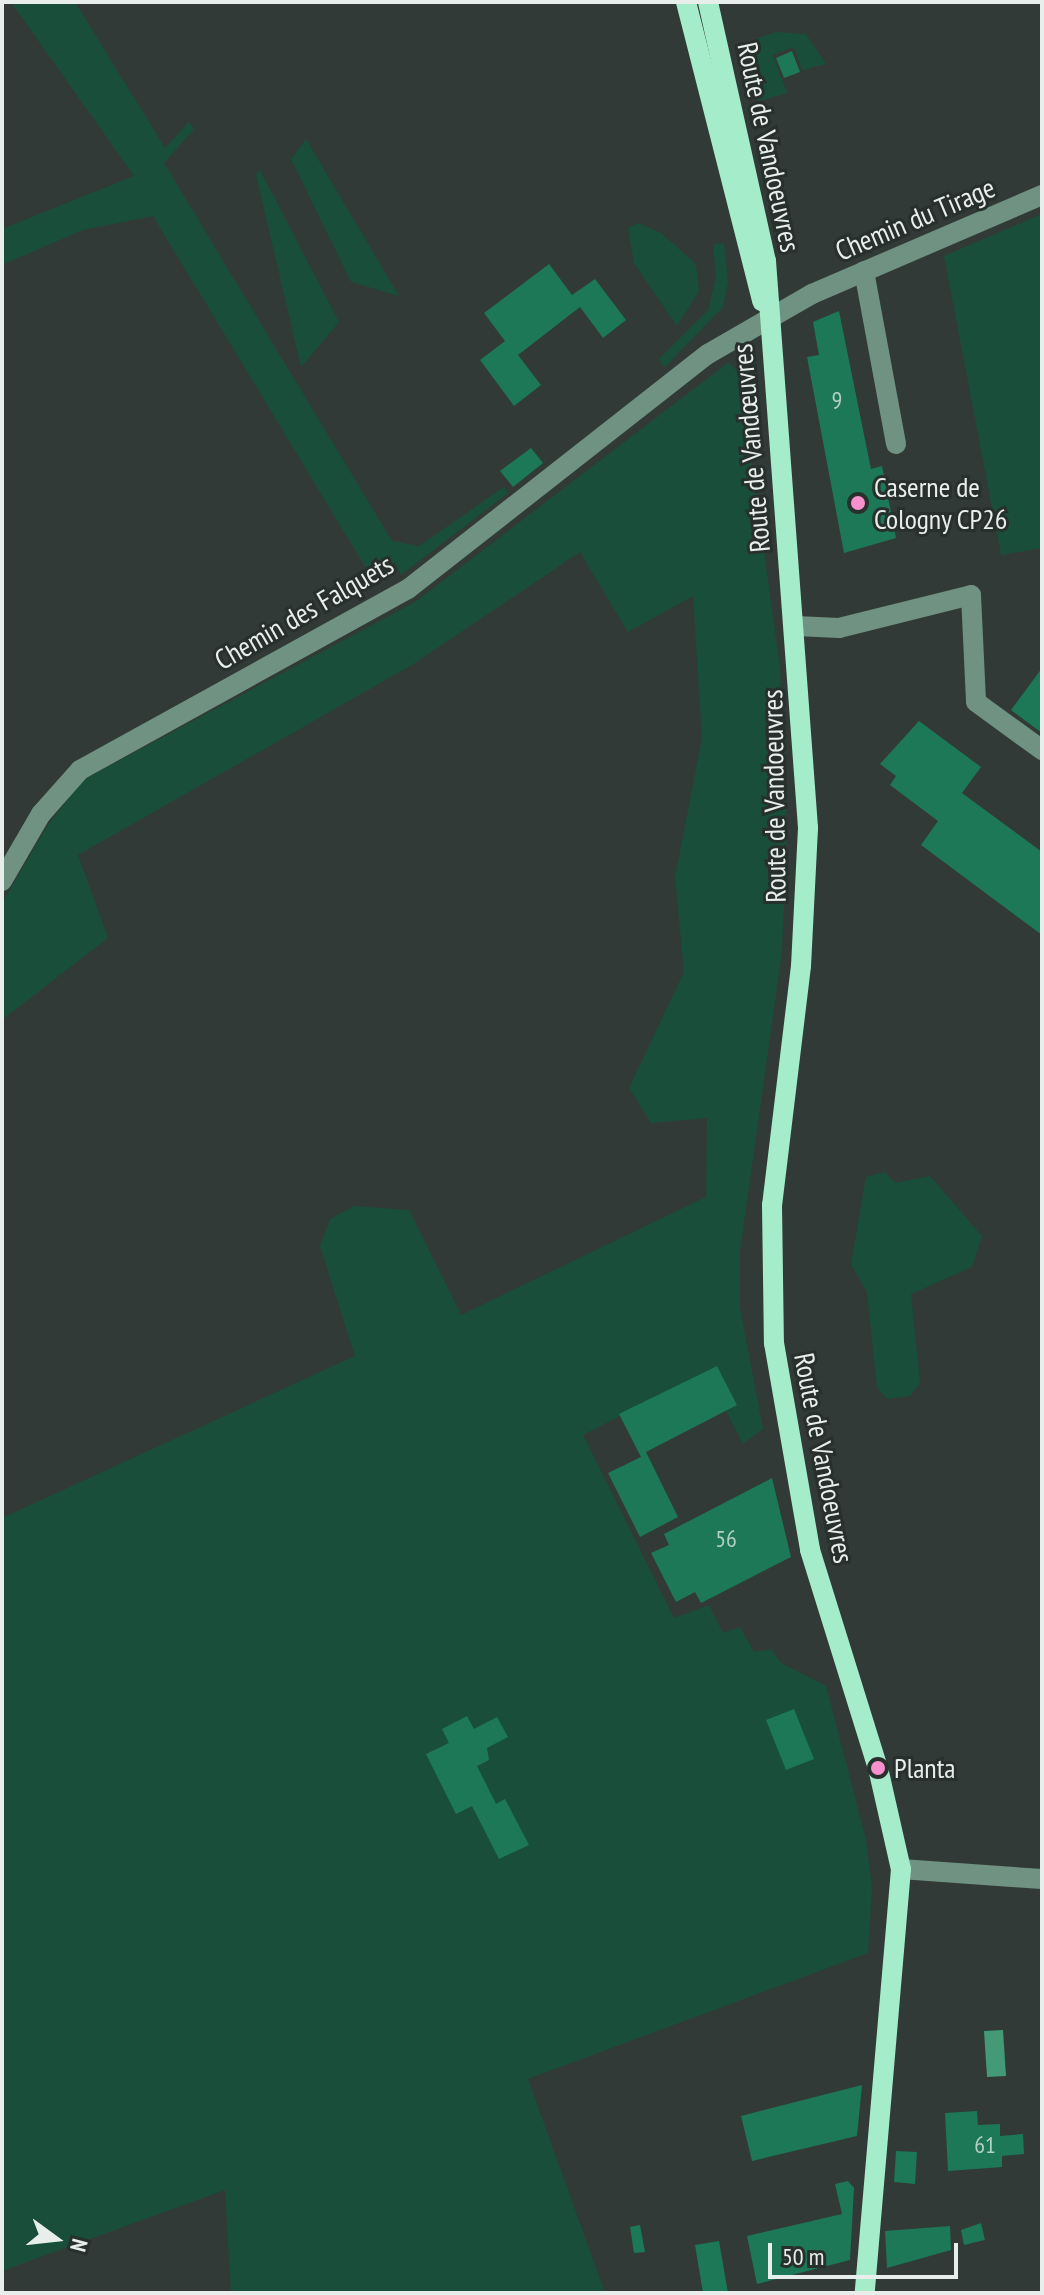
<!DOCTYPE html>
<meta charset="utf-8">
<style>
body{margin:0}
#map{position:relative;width:1044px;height:2295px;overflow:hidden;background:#313a36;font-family:"PT Sans Narrow",sans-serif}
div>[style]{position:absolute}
.green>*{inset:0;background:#194f3a}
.water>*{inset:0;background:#497}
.building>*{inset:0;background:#1c7857}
.minor>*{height:20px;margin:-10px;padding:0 10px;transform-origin:10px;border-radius:10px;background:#709282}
.major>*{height:20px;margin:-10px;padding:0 10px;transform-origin:10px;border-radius:10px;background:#a5eccb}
.dots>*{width:22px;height:22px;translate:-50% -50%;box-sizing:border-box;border:4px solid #27302c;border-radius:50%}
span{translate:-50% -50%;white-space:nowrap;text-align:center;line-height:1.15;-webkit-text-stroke:6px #27302c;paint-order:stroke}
.number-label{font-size:24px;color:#b5d0c6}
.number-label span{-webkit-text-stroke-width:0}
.street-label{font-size:28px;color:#e8eeeb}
.poi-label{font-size:28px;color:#e8eeeb}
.left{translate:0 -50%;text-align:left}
.frame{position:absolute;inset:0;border:4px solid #e8eeeb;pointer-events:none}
.north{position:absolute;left:16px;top:2199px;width:80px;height:80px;-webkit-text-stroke:6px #27302c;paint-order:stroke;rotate:105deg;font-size:22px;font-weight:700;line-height:32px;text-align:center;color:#e8eeeb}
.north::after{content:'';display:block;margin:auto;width:28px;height:36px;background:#e8eeeb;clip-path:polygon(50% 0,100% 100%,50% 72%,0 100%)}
.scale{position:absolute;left:768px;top:2243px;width:190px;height:36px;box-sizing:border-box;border:4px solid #e8eeeb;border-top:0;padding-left:10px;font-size:24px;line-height:28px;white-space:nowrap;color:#e8eeeb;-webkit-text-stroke:6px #27302c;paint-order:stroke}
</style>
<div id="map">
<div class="green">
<i style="clip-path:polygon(11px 2px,75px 2px,165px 148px,189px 122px,194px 129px,164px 163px,392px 541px,419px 546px,504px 487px,508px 493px,401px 575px,395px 562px,375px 583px,153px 216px,83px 230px,2px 265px,2px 229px,134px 176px)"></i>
<i style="clip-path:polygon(775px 32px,806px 34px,826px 64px,802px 70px,794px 47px,773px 55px,787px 93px,759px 101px,745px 55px,756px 39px)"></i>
<i style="clip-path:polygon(306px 139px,399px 296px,351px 282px,291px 159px)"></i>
<i style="clip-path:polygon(260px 170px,339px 322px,301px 367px,256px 175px)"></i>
<i style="clip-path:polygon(1042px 214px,1042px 548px,1001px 555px,944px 256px)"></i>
<i style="clip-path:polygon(638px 223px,661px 233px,696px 264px,699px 291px,677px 326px,634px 263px,628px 228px)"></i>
<i style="clip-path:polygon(724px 243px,728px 282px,723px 307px,664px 368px,659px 359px,708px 310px,716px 277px,713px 244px)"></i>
<i style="clip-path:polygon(729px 362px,740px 375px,780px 668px,787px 831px,782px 952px,740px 1251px,740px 1308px,763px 1429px,743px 1444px,726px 1411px,737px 1404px,717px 1366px,583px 1435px,674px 1618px,709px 1605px,723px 1633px,740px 1627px,754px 1652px,771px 1649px,781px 1663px,826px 1686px,866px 1840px,872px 1888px,868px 1953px,528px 2079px,605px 2293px,231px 2293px,225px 2190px,2px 2271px,2px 1518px,355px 1356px,320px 1246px,330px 1219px,354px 1206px,409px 1210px,461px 1315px,706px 1197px,707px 1118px,651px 1123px,629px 1088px,684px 972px,675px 877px,702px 738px,693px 596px,628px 632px,580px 552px,412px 665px,78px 855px,108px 938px,2px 1020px,2px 903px,48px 825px,83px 780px,415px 602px)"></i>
<i style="clip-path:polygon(885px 1172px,895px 1183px,930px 1176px,982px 1236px,972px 1267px,911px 1294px,920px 1383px,910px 1396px,887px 1399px,877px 1387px,867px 1292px,851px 1264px,866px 1177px)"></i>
</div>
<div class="water">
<i style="clip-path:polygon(1003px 2030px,1006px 2076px,987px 2077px,984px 2031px)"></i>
</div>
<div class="building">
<i style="clip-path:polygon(792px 51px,800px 72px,784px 78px,776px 58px)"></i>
<i style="clip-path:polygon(549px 264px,572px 295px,595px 279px,626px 320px,603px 338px,580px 307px,518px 355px,541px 385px,514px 406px,480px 360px,505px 341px,484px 313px)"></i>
<i style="clip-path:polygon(839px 311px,871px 469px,882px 466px,896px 538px,844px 553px,807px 357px,819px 355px,813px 322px)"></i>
<i style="clip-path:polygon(531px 448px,543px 463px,513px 487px,500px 471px)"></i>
<i style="clip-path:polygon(1042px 668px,1042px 733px,1011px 710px)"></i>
<i style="clip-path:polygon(919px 721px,981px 767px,962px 793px,1042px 852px,1042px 935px,921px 845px,938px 821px,890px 785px,896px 776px,880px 764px)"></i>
<i style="clip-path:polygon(717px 1366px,737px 1405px,646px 1452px,678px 1517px,640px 1537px,608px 1473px,641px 1457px,619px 1414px)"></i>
<i style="clip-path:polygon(772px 1478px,791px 1557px,701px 1603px,695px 1592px,676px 1602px,651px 1553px,669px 1545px,664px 1534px)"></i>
<i style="clip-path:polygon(794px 1709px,814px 1759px,786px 1770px,766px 1720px)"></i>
<i style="clip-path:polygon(467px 1716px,474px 1729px,497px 1717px,508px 1737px,487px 1748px,489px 1760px,477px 1766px,496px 1804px,505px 1799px,529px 1845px,499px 1859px,472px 1806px,456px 1814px,426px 1754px,449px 1743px,442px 1729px)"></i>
<i style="clip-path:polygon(862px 2085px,857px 2136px,752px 2161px,741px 2116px)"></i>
<i style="clip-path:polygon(977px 2111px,978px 2125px,1000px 2124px,1000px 2136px,1023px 2134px,1024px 2154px,1002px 2156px,1002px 2167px,948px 2171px,945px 2113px)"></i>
<i style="clip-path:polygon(896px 2151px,917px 2152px,915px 2184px,894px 2182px)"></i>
<i style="clip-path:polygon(848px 2181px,854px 2188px,850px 2260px,757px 2284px,747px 2236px,842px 2214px,835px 2184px)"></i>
<i style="clip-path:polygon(981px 2223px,985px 2240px,964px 2245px,961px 2230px)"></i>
<i style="clip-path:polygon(640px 2225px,645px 2252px,634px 2253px,630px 2227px)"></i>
<i style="clip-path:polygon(950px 2226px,951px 2250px,887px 2268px,885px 2231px)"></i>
<i style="clip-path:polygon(719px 2241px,728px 2293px,703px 2293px,695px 2245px)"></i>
</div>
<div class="minor">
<i style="left:864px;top:271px;width:176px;rotate:79.5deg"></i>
<i style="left:796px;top:626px;width:43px;rotate:2.7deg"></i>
<i style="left:839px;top:628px;width:136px;rotate:-14deg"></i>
<i style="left:971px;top:595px;width:107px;rotate:87.3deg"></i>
<i style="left:976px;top:702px;width:82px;rotate:36deg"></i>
<i style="left:2px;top:881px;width:78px;rotate:-59.8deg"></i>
<i style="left:41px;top:814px;width:59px;rotate:-48.4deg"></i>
<i style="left:80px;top:770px;width:375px;rotate:-28.9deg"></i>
<i style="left:408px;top:589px;width:381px;rotate:-38.1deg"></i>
<i style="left:708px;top:354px;width:120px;rotate:-30deg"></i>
<i style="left:812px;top:294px;width:250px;rotate:-23.3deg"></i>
<i style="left:901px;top:1869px;width:141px;rotate:4.1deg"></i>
</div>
<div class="major">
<i style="left:686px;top:2px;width:309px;rotate:75.7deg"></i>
<i style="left:708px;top:2px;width:265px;rotate:77.4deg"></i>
<i style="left:766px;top:261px;width:569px;rotate:85.76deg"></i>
<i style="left:808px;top:828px;width:138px;rotate:92.9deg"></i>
<i style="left:801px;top:966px;width:241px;rotate:96.9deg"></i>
<i style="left:772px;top:1205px;width:138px;rotate:89.2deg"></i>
<i style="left:774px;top:1343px;width:210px;rotate:80.1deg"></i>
<i style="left:810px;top:1550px;width:228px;rotate:72.7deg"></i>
<i style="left:878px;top:1768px;width:104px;rotate:77.2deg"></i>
<i style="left:901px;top:1869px;width:426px;rotate:94.9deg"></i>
</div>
<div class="dots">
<i style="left:858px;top:503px;background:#f790cd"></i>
<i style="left:878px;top:1768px;background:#f790cd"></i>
</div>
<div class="number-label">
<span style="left:837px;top:400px">9</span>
<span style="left:726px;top:1539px">56</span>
<span style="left:985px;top:2145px">61</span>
</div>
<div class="street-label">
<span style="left:769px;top:147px;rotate:78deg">Route de Vandoeuvres</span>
<span style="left:915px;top:219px;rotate:-23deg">Chemin du Tirage</span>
<span style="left:751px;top:448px;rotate:-95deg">Route de Vandœuvres</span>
<span style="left:304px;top:612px;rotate:-30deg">Chemin des Falquets</span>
<span style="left:774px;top:796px;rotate:-91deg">Route de Vandoeuvres</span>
<span style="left:824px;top:1458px;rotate:79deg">Route de Vandoeuvres</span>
</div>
<div class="poi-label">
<span class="left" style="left:874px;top:503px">Caserne de<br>Cologny CP26</span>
<span class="left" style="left:894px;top:1768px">Planta</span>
</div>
<div class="frame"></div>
<div class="north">N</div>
<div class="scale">50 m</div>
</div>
